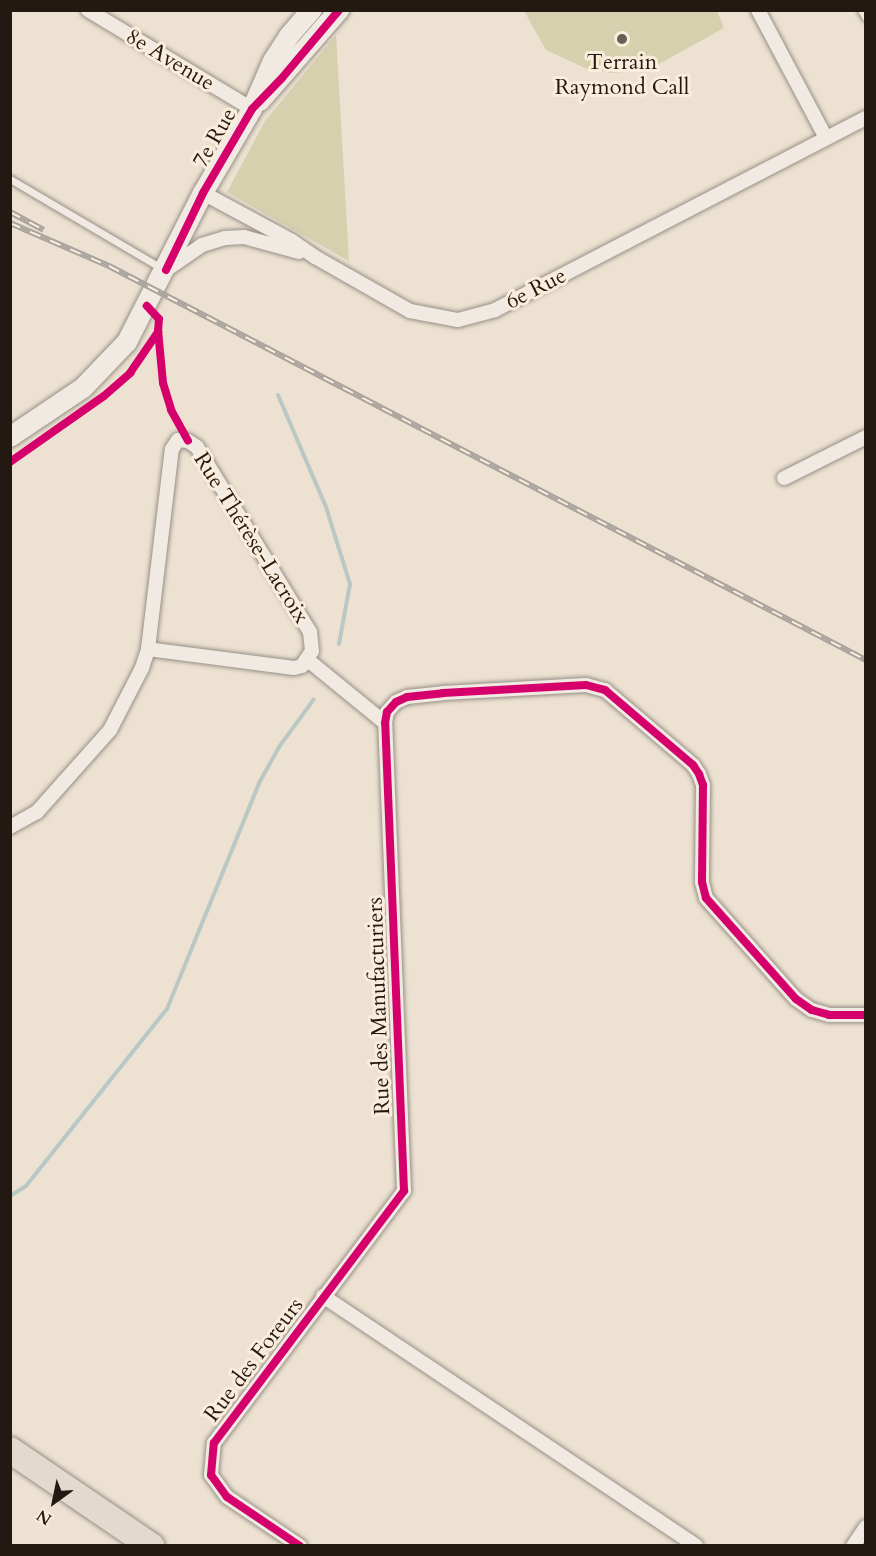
<!DOCTYPE html>
<meta charset="utf-8">
<style>
body{margin:0}
#map{position:relative;width:876px;height:1556px;overflow:hidden;background:#ede2d2;font-family:Cardo,serif}
div>[style]{position:absolute}
.green>*{inset:0;background:#d5d1af}
.stream>*{height:4px;margin:-2px;padding:0 2px;transform-origin:2px;border-radius:2px;background:#b9c7c5}
.roads{filter:drop-shadow(0 0 2px #979086) drop-shadow(0 0 2px #979086)}
.lane>*{height:7px;margin:-3.5px;padding:0 3.5px;transform-origin:3.5px;border-radius:3.5px;background:#f0eae2}
.street>*{height:14px;margin:-7px;padding:0 7px;transform-origin:7px;border-radius:7px;background:#f0eae2}
.secondary>*{height:20px;margin:-10px;padding:0 10px;transform-origin:10px;border-radius:10px;background:#f0eae2}
.highway>*{height:26px;margin:-13px;padding:0 13px;transform-origin:13px;border-radius:13px;background:#e2dacd}
.rail>*{height:6px;margin-top:-3px;transform-origin:0;background:repeating-linear-gradient(90deg,#faeddb 0 11px,#a8a39c 0 22px);box-sizing:border-box;border-block:2px solid #a8a39c}
.cycleway>*{height:8px;margin:-4px;padding:0 4px;transform-origin:4px;border-radius:4px;background:#d6006c}
.dots>*{width:16px;height:16px;translate:-50% -50%;box-sizing:border-box;border:3px solid #faeddb;border-radius:50%}
span{translate:-50% -50%;white-space:nowrap;text-align:center;line-height:1.15;-webkit-text-stroke:6px #faeddb;paint-order:stroke}
.street-label{font-size:22px;color:#241812}
.poi-label{font-size:22px;color:#241812}
.frame{position:absolute;inset:0;border:12px solid #241812;pointer-events:none}
.north{position:absolute;left:24px;top:1472px;width:60px;height:60px;-webkit-text-stroke:4px #faeddb;paint-order:stroke;rotate:213deg;font-size:16px;font-weight:700;line-height:24px;text-align:center;color:#241812}
.north::after{content:'';display:block;margin:auto;width:21px;height:27px;background:#241812;clip-path:polygon(50% 0,100% 100%,50% 72%,0 100%)}
</style>
<div id="map">
<div class="green">
<i style="clip-path:polygon(524px 11px,717px 11px,724px 28px,659px 64px,635px 71px,612px 73px,587px 69px,546px 50px)"></i>
<i style="clip-path:polygon(336px 35px,349px 261px,227px 192px,265px 121px)"></i>
</div>
<div class="stream">
<i style="left:278px;top:395px;width:122px;rotate:66.8deg"></i>
<i style="left:326px;top:507px;width:81px;rotate:72.7deg"></i>
<i style="left:350px;top:584px;width:61px;rotate:100.4deg"></i>
<i style="left:10px;top:1196px;width:19px;rotate:-32deg"></i>
<i style="left:26px;top:1186px;width:226px;rotate:-51.5deg"></i>
<i style="left:167px;top:1009px;width:244px;rotate:-67.8deg"></i>
<i style="left:259px;top:783px;width:41px;rotate:-60.9deg"></i>
<i style="left:279px;top:747px;width:59px;rotate:-53.9deg"></i>
</div>
<div class="roads">
<div class="lane">
<i style="left:861px;top:10px;width:9px;rotate:58deg"></i>
<i style="left:10px;top:179px;width:178px;rotate:30.5deg"></i>
</div>
<div class="street">
<i style="left:88px;top:10px;width:192px;rotate:31.1deg"></i>
<i style="left:758px;top:10px;width:145px;rotate:62deg"></i>
<i style="left:203px;top:193px;width:101px;rotate:28.3deg"></i>
<i style="left:292px;top:241px;width:28px;rotate:35deg"></i>
<i style="left:315px;top:257px;width:109px;rotate:29.6deg"></i>
<i style="left:410px;top:311px;width:49px;rotate:10.6deg"></i>
<i style="left:458px;top:320px;width:38px;rotate:-15deg"></i>
<i style="left:495px;top:310px;width:418px;rotate:-27.4deg"></i>
<i style="left:166px;top:270px;width:44px;rotate:-34.8deg"></i>
<i style="left:202px;top:245px;width:24px;rotate:-17deg"></i>
<i style="left:225px;top:238px;width:19px;rotate:-3deg"></i>
<i style="left:244px;top:237px;width:57px;rotate:15.3deg"></i>
<i style="left:784px;top:478px;width:92px;rotate:-26.6deg"></i>
<i style="left:308px;top:660px;width:99px;rotate:39.3deg"></i>
<i style="left:10px;top:827px;width:31px;rotate:-29deg"></i>
<i style="left:37px;top:812px;width:110px;rotate:-48.3deg"></i>
<i style="left:110px;top:730px;width:70px;rotate:-62.7deg"></i>
<i style="left:142px;top:668px;width:20px;rotate:-72deg"></i>
<i style="left:148px;top:649px;width:201px;rotate:-83.2deg"></i>
<i style="left:172px;top:449px;width:11px;rotate:-56deg"></i>
<i style="left:178px;top:440px;width:10px;rotate:6deg"></i>
<i style="left:188px;top:441px;width:11px;rotate:34deg"></i>
<i style="left:197px;top:447px;width:217px;rotate:58.6deg"></i>
<i style="left:310px;top:632px;width:19px;rotate:84deg"></i>
<i style="left:312px;top:651px;width:18px;rotate:124deg"></i>
<i style="left:302px;top:666px;width:8px;rotate:166deg"></i>
<i style="left:294px;top:668px;width:147px;rotate:-172.6deg"></i>
<i style="left:323px;top:1296px;width:449px;rotate:33.8deg"></i>
<i style="left:300px;top:1546px;width:88px;rotate:-146.1deg"></i>
<i style="left:227px;top:1497px;width:27px;rotate:-126deg"></i>
<i style="left:211px;top:1475px;width:32px;rotate:-85deg"></i>
<i style="left:214px;top:1443px;width:316px;rotate:-53deg"></i>
<i style="left:404px;top:1191px;width:468px;rotate:-92.3deg"></i>
<i style="left:385px;top:723px;width:11px;rotate:-80deg"></i>
<i style="left:387px;top:712px;width:13px;rotate:-48deg"></i>
<i style="left:396px;top:702px;width:12px;rotate:-24deg"></i>
<i style="left:407px;top:697px;width:36px;rotate:-6deg"></i>
<i style="left:443px;top:693px;width:143px;rotate:-3.2deg"></i>
<i style="left:586px;top:685px;width:20px;rotate:15deg"></i>
<i style="left:605px;top:690px;width:116px;rotate:40.4deg"></i>
<i style="left:693px;top:765px;width:11px;rotate:56deg"></i>
<i style="left:699px;top:774px;width:12px;rotate:70deg"></i>
<i style="left:703px;top:785px;width:97px;rotate:90.6deg"></i>
<i style="left:702px;top:882px;width:16px;rotate:76deg"></i>
<i style="left:706px;top:898px;width:135px;rotate:48.3deg"></i>
<i style="left:796px;top:999px;width:19px;rotate:35deg"></i>
<i style="left:812px;top:1010px;width:18px;rotate:16deg"></i>
<i style="left:829px;top:1015px;width:37px"></i>
<i style="left:853px;top:1546px;width:23px;rotate:-56deg"></i>
</div>
<div class="secondary">
<i style="left:260px;top:101px;width:121px;rotate:-49deg"></i>
<i style="left:10px;top:437px;width:88px;rotate:-33.9deg"></i>
<i style="left:83px;top:388px;width:64px;rotate:-46.3deg"></i>
<i style="left:127px;top:342px;width:167px;rotate:-63deg"></i>
<i style="left:203px;top:193px;width:97px;rotate:-59.7deg"></i>
<i style="left:252px;top:109px;width:52px;rotate:-66.4deg"></i>
<i style="left:273px;top:61px;width:30px;rotate:-57deg"></i>
<i style="left:289px;top:36px;width:35px;rotate:-49deg"></i>
</div>
<div class="highway">
<i style="left:10px;top:1450px;width:171px;rotate:34.2deg"></i>
</div>
</div>
<div class="rail">
<i style="left:10px;top:212px;width:38px;rotate:28deg"></i>
<i style="left:10px;top:223px;width:108px;rotate:23.5deg"></i>
<i style="left:109px;top:266px;width:853px;rotate:27.5deg"></i>
</div>
<div class="cycleway">
<i style="left:166px;top:270px;width:85px;rotate:-64.3deg"></i>
<i style="left:203px;top:193px;width:97px;rotate:-59.7deg"></i>
<i style="left:252px;top:109px;width:43px;rotate:-45.9deg"></i>
<i style="left:282px;top:78px;width:89px;rotate:-50deg"></i>
<i style="left:158px;top:330px;width:53px;rotate:84.6deg"></i>
<i style="left:163px;top:383px;width:28px;rotate:73deg"></i>
<i style="left:171px;top:410px;width:35px;rotate:61deg"></i>
<i style="left:10px;top:462px;width:115px;rotate:-35.1deg"></i>
<i style="left:104px;top:396px;width:35px;rotate:-41deg"></i>
<i style="left:130px;top:373px;width:50px;rotate:-55.7deg"></i>
<i style="left:158px;top:332px;width:13px;rotate:-86deg"></i>
<i style="left:159px;top:319px;width:18px;rotate:-133deg"></i>
<i style="left:300px;top:1546px;width:88px;rotate:-146.1deg"></i>
<i style="left:227px;top:1497px;width:27px;rotate:-126deg"></i>
<i style="left:211px;top:1475px;width:32px;rotate:-85deg"></i>
<i style="left:214px;top:1443px;width:316px;rotate:-53deg"></i>
<i style="left:404px;top:1191px;width:468px;rotate:-92.3deg"></i>
<i style="left:385px;top:723px;width:11px;rotate:-80deg"></i>
<i style="left:387px;top:712px;width:13px;rotate:-48deg"></i>
<i style="left:396px;top:702px;width:12px;rotate:-24deg"></i>
<i style="left:407px;top:697px;width:36px;rotate:-6deg"></i>
<i style="left:443px;top:693px;width:143px;rotate:-3.2deg"></i>
<i style="left:586px;top:685px;width:20px;rotate:15deg"></i>
<i style="left:605px;top:690px;width:116px;rotate:40.4deg"></i>
<i style="left:693px;top:765px;width:11px;rotate:56deg"></i>
<i style="left:699px;top:774px;width:12px;rotate:70deg"></i>
<i style="left:703px;top:785px;width:97px;rotate:90.6deg"></i>
<i style="left:702px;top:882px;width:16px;rotate:76deg"></i>
<i style="left:706px;top:898px;width:135px;rotate:48.3deg"></i>
<i style="left:796px;top:999px;width:19px;rotate:35deg"></i>
<i style="left:812px;top:1010px;width:18px;rotate:16deg"></i>
<i style="left:829px;top:1015px;width:37px"></i>
</div>
<div class="dots">
<i style="left:622px;top:39px;background:#6a5f55"></i>
</div>
<div class="street-label">
<span style="left:170px;top:60px;rotate:31deg">8e Avenue</span>
<span style="left:215px;top:138px;rotate:-60deg">7e Rue</span>
<span style="left:536px;top:289px;rotate:-27deg">6e Rue</span>
<span style="left:251px;top:538px;rotate:58deg">Rue Thérèse-Lacroix</span>
<span style="left:379px;top:1006px;rotate:-92deg">Rue des Manufacturiers</span>
<span style="left:254px;top:1360px;rotate:-53deg">Rue des Foreurs</span>
</div>
<div class="poi-label">
<span style="left:622px;top:75px">Terrain<br>Raymond Call</span>
</div>
<div class="frame"></div>
<div class="north">N</div>
</div>
